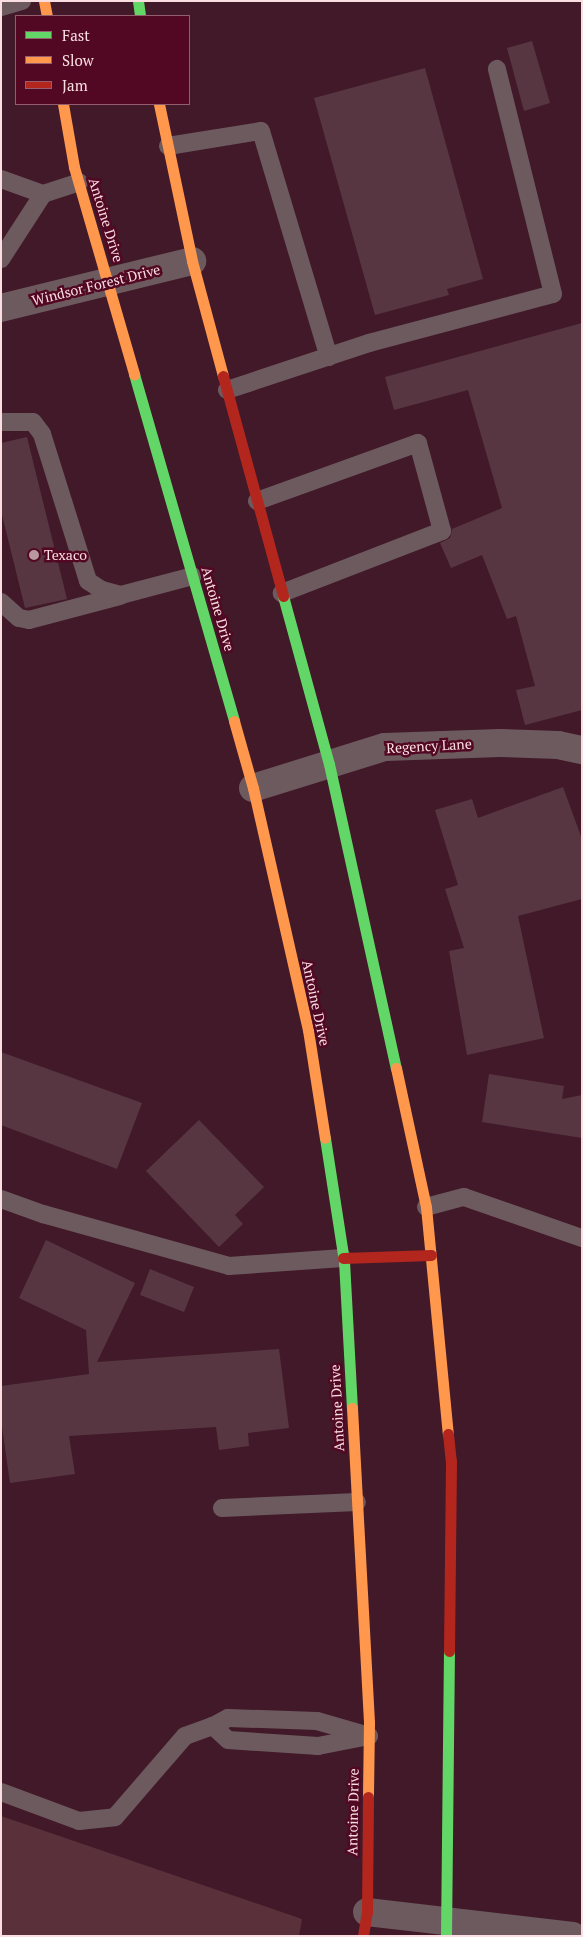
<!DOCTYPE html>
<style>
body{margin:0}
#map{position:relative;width:583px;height:1937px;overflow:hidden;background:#411928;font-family:"PT Serif",serif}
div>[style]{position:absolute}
.green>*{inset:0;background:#5a313b}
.building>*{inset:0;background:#573641}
.lane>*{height:18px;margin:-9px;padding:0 9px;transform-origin:9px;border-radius:9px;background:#6d5a5f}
.street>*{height:28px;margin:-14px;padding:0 14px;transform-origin:14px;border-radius:14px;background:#6d5a5f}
.fast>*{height:11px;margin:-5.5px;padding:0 5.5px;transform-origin:5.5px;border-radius:5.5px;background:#63d668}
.slow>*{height:11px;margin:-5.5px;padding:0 5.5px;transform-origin:5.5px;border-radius:5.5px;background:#ff974d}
.jam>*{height:11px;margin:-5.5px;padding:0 5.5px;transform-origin:5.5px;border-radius:5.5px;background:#b3261e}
.dots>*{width:14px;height:14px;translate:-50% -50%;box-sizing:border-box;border:2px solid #520823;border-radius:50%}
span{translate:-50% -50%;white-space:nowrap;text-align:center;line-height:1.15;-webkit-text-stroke:5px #520823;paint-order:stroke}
.street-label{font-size:14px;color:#fadee2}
.poi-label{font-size:14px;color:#fadee2}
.left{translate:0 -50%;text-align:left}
.frame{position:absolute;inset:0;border:2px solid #fadee2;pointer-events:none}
.legend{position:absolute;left:15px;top:15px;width:175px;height:90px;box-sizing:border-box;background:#520823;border:1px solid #955e6f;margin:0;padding:6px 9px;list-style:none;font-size:15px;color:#fadee2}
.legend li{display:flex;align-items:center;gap:10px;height:25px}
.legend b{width:25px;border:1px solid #955e6f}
</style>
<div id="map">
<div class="green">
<i style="clip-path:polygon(1px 1816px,302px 1919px,299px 1936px,1px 1936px)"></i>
</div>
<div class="building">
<i style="clip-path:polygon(532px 41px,550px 103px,524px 111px,507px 48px)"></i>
<i style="clip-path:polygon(425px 68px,483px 279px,447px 289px,449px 295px,375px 315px,314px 98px)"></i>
<i style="clip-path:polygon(582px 323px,582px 710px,525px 725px,516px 690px,535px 686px,516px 616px,507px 619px,482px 555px,451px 568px,440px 543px,450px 538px,452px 529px,502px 508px,468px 390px,394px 410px,385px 377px)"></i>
<i style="clip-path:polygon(27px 437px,67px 599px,25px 608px,1px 511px,1px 443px)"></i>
<i style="clip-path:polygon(563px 787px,582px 839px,582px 899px,518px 916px,544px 1038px,467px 1055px,449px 951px,464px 948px,445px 889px,458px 885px,435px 810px,472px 799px,478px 818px)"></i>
<i style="clip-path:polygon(1px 1052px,142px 1103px,117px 1169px,1px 1125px)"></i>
<i style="clip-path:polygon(489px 1074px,564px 1086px,562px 1099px,582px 1095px,582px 1138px,482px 1122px)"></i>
<i style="clip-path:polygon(199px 1120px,264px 1187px,235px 1215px,243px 1224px,219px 1247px,146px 1171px)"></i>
<i style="clip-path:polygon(46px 1240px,135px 1283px,97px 1362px,279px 1349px,289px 1428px,248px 1433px,249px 1446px,219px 1450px,216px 1427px,69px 1436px,75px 1474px,10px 1483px,1px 1420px,1px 1386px,89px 1374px,86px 1330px,19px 1298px)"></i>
<i style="clip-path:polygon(150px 1269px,194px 1287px,184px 1312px,140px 1295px)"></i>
</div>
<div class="lane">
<i style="left:1px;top:7px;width:22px;rotate:-16deg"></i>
<i style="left:168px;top:146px;width:94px;rotate:-9.2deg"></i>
<i style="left:261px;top:131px;width:236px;rotate:73.3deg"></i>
<i style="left:1px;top:179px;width:45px;rotate:19.7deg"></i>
<i style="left:1px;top:259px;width:77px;rotate:-57.1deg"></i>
<i style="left:43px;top:194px;width:38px;rotate:-18deg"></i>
<i style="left:227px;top:390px;width:150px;rotate:-18.3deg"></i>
<i style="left:369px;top:343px;width:190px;rotate:-14.9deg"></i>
<i style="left:553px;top:294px;width:232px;rotate:-104deg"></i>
<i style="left:1px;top:422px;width:32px"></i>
<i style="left:33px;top:422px;width:15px;rotate:53deg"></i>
<i style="left:42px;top:434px;width:154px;rotate:72.6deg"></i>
<i style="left:88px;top:581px;width:17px;rotate:33deg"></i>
<i style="left:102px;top:590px;width:20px;rotate:15deg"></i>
<i style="left:121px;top:595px;width:74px;rotate:-14.8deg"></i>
<i style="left:257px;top:501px;width:171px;rotate:-19.8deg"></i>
<i style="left:418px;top:443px;width:91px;rotate:74.7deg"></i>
<i style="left:442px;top:531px;width:172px;rotate:158.8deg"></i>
<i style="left:1px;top:602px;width:24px;rotate:42deg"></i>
<i style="left:19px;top:618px;width:10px;rotate:11deg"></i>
<i style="left:29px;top:620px;width:94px;rotate:-14.8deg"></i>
<i style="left:1px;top:1199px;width:45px;rotate:19.7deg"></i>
<i style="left:43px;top:1214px;width:193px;rotate:15.6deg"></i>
<i style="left:229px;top:1266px;width:114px;rotate:-4deg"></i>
<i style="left:426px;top:1207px;width:39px;rotate:-15deg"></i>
<i style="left:464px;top:1197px;width:125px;rotate:19.2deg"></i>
<i style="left:222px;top:1508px;width:135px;rotate:-2.5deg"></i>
<i style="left:228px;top:1718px;width:89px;rotate:1.9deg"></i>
<i style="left:317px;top:1721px;width:54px;rotate:16.1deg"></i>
<i style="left:369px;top:1736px;width:52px;rotate:168.9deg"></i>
<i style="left:318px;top:1746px;width:90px;rotate:-176.2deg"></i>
<i style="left:228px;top:1740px;width:21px;rotate:-137deg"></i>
<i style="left:213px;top:1726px;width:17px;rotate:-28deg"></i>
<i style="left:1px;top:1792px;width:83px;rotate:20.4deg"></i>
<i style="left:79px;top:1821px;width:36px;rotate:-6deg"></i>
<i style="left:115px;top:1817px;width:107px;rotate:-49.2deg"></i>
<i style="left:185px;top:1736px;width:30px;rotate:-20deg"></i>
</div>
<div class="street">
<i style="left:1px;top:308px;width:197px;rotate:-13.8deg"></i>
<i style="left:253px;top:788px;width:138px;rotate:-17.3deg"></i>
<i style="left:385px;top:747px;width:115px;rotate:-2deg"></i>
<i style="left:500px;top:743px;width:58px;rotate:2deg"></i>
<i style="left:558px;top:745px;width:25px;rotate:12deg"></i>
<i style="left:367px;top:1912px;width:207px;rotate:6.6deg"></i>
</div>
<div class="fast">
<i style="left:138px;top:1px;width:15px;rotate:82deg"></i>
<i style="left:134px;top:374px;width:361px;rotate:73.9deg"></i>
<i style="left:283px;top:596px;width:174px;rotate:74.7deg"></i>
<i style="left:329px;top:764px;width:311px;rotate:77.6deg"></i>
<i style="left:325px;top:1138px;width:124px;rotate:81.2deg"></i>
<i style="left:344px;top:1261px;width:147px;rotate:86.9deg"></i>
<i style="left:446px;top:1936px;width:285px;rotate:-89.4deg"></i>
</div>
<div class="slow">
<i style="left:44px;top:1px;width:15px;rotate:79deg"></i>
<i style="left:63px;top:104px;width:64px;rotate:80.1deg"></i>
<i style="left:74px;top:167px;width:216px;rotate:73.8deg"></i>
<i style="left:159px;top:104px;width:160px;rotate:78.1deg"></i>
<i style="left:192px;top:261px;width:119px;rotate:74.9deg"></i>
<i style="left:234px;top:721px;width:70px;rotate:74.2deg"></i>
<i style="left:253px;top:788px;width:248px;rotate:77.2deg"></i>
<i style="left:308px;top:1030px;width:109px;rotate:81.1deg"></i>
<i style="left:396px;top:1068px;width:142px;rotate:77.8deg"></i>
<i style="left:426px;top:1207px;width:228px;rotate:84.5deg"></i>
<i style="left:352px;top:1408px;width:315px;rotate:86.9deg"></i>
<i style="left:369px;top:1723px;width:74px;rotate:90.8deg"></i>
</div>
<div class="jam">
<i style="left:223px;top:376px;width:228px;rotate:74.7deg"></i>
<i style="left:343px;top:1258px;width:88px;rotate:-2deg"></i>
<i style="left:448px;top:1434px;width:27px;rotate:84deg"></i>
<i style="left:451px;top:1461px;width:190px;rotate:90.6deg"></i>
<i style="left:363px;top:1936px;width:24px;rotate:-81deg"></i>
<i style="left:367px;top:1912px;width:115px;rotate:-89.5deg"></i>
</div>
<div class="dots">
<i style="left:34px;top:555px;background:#b999a1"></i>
</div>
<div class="street-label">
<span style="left:106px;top:220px;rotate:73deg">Antoine Drive</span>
<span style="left:96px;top:285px;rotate:-14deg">Windsor Forest Drive</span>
<span style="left:218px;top:609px;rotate:74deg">Antoine Drive</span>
<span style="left:429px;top:746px;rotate:-3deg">Regency Lane</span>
<span style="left:316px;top:1003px;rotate:78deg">Antoine Drive</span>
<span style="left:337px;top:1408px;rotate:-93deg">Antoine Drive</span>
<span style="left:353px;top:1812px;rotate:-89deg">Antoine Drive</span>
</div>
<div class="poi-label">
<span class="left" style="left:44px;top:555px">Texaco</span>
</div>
<div class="frame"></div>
<ul class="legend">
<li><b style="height:6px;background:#63d668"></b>Fast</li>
<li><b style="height:6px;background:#ff974d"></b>Slow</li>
<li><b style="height:6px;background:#b3261e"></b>Jam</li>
</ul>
</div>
